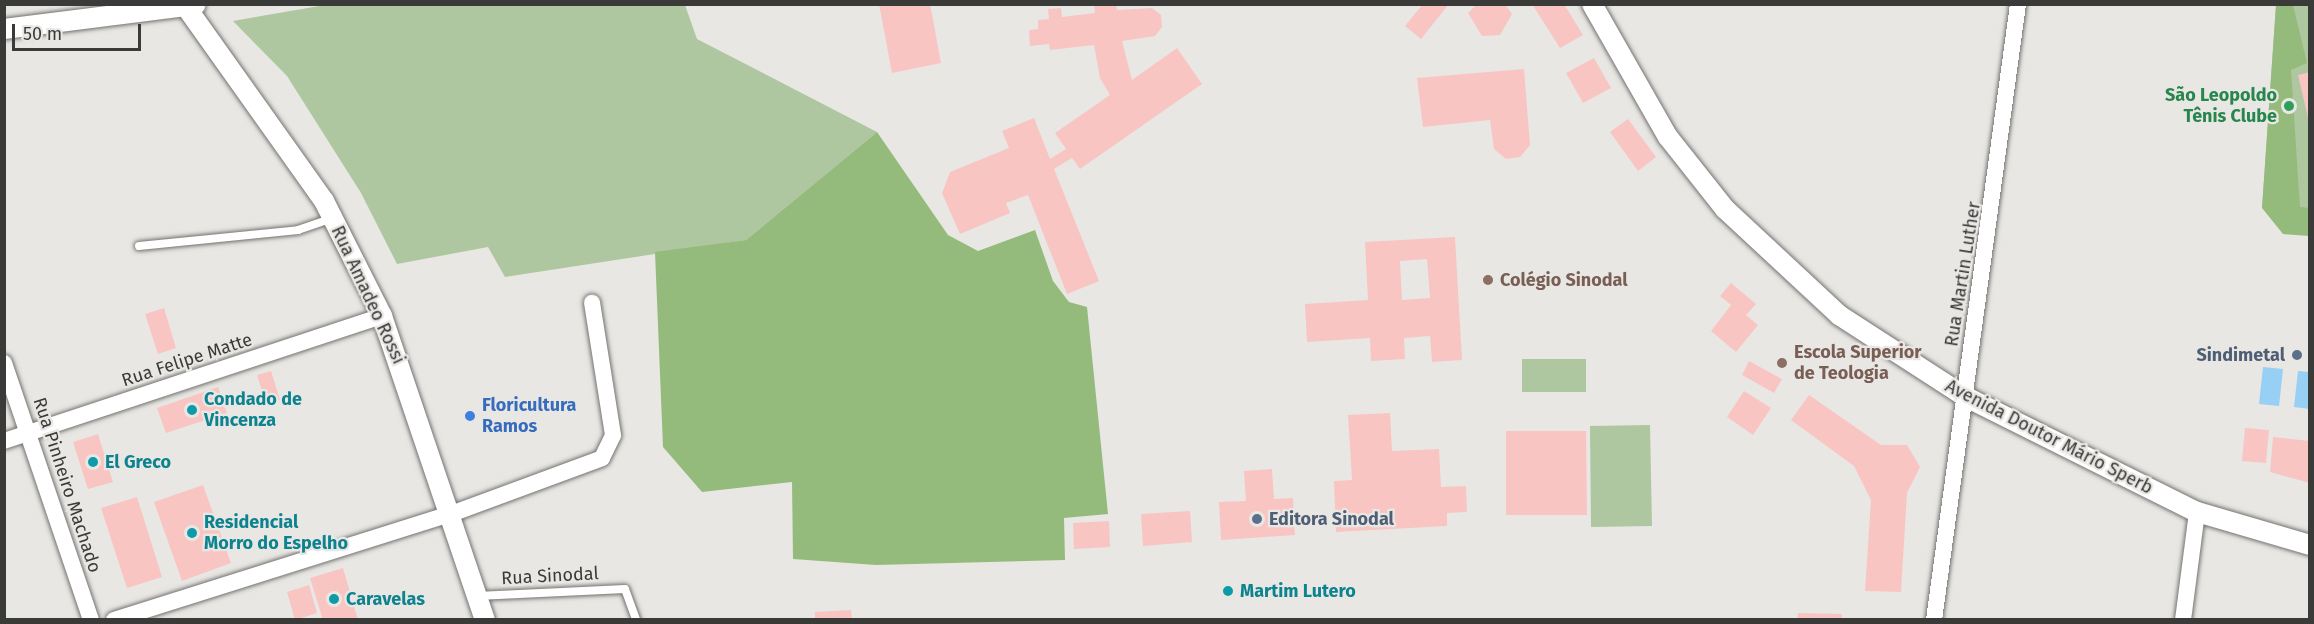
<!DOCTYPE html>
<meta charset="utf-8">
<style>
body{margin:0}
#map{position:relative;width:2314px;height:624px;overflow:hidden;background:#e9e7e4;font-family:"Fira Sans",sans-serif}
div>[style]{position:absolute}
.green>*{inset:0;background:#aec7a0}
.forest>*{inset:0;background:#94bb7b}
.water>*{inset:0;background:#98d0f5}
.building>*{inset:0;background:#f8c5c3}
.roads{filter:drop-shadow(0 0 2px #747270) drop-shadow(0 0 2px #747270)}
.service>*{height:8px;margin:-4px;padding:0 4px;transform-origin:4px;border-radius:4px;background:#fff}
.minor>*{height:16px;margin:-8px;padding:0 8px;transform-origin:8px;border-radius:8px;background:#fff}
.tertiary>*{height:20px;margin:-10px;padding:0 10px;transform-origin:10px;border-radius:10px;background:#fff}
.dots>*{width:16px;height:16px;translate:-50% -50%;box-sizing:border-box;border:3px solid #e9e7e4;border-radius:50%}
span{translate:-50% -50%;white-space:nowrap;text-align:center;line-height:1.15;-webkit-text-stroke:4.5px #e9e7e4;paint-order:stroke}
.leisure-label{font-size:18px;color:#27864d;font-weight:700}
.right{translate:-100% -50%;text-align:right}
.street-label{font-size:18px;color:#3a3a39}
.education-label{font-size:18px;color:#785e54;font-weight:700}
.left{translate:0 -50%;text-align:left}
.service-label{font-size:18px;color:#4e5e75;font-weight:700}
.culture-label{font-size:18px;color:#0d838f;font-weight:700}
.shop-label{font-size:18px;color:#366cbe;font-weight:700}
.frame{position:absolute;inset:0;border:6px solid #3a3a39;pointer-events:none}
.scale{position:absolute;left:12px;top:24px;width:129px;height:27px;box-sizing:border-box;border:3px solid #3a3a39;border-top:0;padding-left:8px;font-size:18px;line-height:21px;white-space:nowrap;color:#3a3a39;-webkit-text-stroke:4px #e9e7e4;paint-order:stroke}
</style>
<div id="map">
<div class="green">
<i style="clip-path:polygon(331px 4px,685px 5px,697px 39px,877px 132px,746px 240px,505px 277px,488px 247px,397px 264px,361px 193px,287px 76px,233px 21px)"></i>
<i style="clip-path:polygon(2276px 5px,2309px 5px,2309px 208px,2262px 208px)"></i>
<i style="clip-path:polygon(1522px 359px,1586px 359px,1586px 392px,1522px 392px)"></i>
<i style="clip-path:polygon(1650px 425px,1652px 526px,1591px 527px,1590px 426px)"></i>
</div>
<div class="forest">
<i style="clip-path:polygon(2276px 5px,2293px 5px,2307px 63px,2291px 70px,2300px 207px,2309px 208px,2309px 236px,2283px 234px,2262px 208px)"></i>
<i style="clip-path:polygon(877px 132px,948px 235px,978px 251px,1035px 230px,1053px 281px,1069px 302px,1087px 307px,1108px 514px,1064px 518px,1065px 560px,876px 565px,793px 559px,792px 482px,702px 492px,663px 447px,655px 252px,746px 240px)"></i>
</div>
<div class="water">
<i style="clip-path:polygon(2263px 367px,2283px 369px,2279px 406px,2259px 404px)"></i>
<i style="clip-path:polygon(2298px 371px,2309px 372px,2309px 409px,2294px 407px)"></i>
</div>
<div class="building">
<i style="clip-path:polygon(879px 4px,930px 4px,941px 63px,892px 73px)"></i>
<i style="clip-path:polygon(1094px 4px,1116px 4px,1117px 10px,1152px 8px,1161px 15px,1162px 27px,1155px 36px,1122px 41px,1132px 80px,1177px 48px,1202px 84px,1080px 169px,1072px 158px,1054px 169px,1099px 281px,1067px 294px,1028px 195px,1006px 203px,1010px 213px,960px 234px,942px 193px,950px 172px,1009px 148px,1002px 131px,1034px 118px,1050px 159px,1066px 149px,1055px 133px,1110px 95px,1100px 78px,1094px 45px,1050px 50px,1049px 44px,1030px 46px,1029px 30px,1038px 29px,1038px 20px,1049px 19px,1048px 9px,1061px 8px,1062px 17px,1095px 13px)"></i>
<i style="clip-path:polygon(1423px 4px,1449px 4px,1421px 39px,1405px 26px)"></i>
<i style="clip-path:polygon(1477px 4px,1505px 4px,1512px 14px,1500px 35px,1482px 36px,1468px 13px)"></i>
<i style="clip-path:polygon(1532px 4px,1564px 4px,1583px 35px,1560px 48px)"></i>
<i style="clip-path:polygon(1594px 58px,1611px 88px,1583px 103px,1566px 73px)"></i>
<i style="clip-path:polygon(1524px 69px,1530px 145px,1520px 157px,1506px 159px,1494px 149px,1490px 120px,1423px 127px,1417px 78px)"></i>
<i style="clip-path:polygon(2310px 72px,2310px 122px,2309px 122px,2298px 75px)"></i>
<i style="clip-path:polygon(1628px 119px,1656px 157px,1638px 171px,1610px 132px)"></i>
<i style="clip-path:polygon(evenodd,1455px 237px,1462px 360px,1432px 362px,1430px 336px,1404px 338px,1405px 359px,1371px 361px,1370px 338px,1307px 342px,1305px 304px,1368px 300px,1365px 242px,1455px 237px,1427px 259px,1430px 298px,1402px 300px,1400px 261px,1427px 259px)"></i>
<i style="clip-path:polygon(1731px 283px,1756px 304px,1746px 315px,1758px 325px,1736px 352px,1711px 331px,1731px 305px,1720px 296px)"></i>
<i style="clip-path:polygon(164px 308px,176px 348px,158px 354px,145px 314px)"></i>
<i style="clip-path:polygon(1749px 361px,1782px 379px,1774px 393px,1742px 375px)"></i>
<i style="clip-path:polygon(271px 371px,280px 400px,266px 404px,257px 375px)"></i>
<i style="clip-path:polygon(218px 387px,227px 413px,166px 433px,157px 408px)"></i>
<i style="clip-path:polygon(1744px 391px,1771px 408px,1753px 435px,1727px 417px)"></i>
<i style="clip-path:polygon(1809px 395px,1881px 445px,1907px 445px,1920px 467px,1907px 493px,1901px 592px,1865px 591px,1871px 500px,1854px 466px,1791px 420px)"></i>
<i style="clip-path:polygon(1390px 413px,1392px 451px,1439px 449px,1441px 487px,1466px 486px,1467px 512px,1447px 513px,1447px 526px,1336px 532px,1334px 481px,1352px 480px,1348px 415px)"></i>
<i style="clip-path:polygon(2245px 428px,2269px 430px,2266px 463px,2242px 461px)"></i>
<i style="clip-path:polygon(1506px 431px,1586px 431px,1587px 515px,1506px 515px)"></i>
<i style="clip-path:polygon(98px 434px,113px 482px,88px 489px,73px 442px)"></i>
<i style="clip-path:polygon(2273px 437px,2310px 441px,2310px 483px,2270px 472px)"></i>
<i style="clip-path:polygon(1272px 469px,1274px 499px,1293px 498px,1295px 535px,1221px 540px,1219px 502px,1246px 501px,1244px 471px)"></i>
<i style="clip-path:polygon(203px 485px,231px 563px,182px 581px,154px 502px)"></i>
<i style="clip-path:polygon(137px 497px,162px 577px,127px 588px,101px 508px)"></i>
<i style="clip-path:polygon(1190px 511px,1192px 542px,1143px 546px,1141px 514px)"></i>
<i style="clip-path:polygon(1109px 521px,1110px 547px,1074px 549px,1073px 523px)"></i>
<i style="clip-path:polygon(343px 568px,358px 620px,323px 620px,310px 578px)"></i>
<i style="clip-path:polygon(309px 585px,317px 613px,295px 620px,287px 592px)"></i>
<i style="clip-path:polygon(851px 610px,852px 620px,815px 620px,815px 612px)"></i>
<i style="clip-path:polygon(1798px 613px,1842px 614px,1842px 620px,1797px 620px)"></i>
</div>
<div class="roads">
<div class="service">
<i style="left:139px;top:246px;width:160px;rotate:-5.7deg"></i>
<i style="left:298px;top:230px;width:36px;rotate:-19deg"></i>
<i style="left:477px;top:596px;width:148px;rotate:-2.7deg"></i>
<i style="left:625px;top:589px;width:33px;rotate:70deg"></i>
</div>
<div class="minor">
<i style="left:4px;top:363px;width:271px;rotate:71.3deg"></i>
<i style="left:4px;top:441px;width:398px;rotate:-18.3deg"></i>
<i style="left:114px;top:620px;width:353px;rotate:-17.5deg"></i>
<i style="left:451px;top:514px;width:161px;rotate:-20.3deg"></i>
<i style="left:602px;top:458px;width:25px;rotate:-64deg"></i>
<i style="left:613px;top:435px;width:134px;rotate:-99deg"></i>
<i style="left:1934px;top:620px;width:622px;rotate:-82.23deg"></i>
<i style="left:2183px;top:620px;width:109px;rotate:-82.6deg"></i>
</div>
<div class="tertiary">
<i style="left:184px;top:4px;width:242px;rotate:54.6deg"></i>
<i style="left:324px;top:201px;width:129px;rotate:63.2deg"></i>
<i style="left:382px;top:316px;width:321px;rotate:71.3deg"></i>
<i style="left:1592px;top:4px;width:153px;rotate:60.3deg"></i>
<i style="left:1668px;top:137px;width:92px;rotate:51.6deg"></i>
<i style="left:1725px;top:209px;width:156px;rotate:42.9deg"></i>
<i style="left:1839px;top:315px;width:149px;rotate:32.9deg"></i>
<i style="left:1964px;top:396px;width:260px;rotate:26.5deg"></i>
<i style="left:2197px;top:512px;width:118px;rotate:16.3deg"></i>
<i style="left:4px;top:29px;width:193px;rotate:-7.2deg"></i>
</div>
</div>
<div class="dots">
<i style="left:2289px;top:106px;background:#2e9e5b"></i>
<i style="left:1488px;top:280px;background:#8d6e63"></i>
<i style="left:2297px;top:355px;background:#5c6f8a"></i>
<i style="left:1782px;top:363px;background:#8d6e63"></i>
<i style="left:192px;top:410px;background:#0f9aa8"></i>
<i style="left:470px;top:416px;background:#3f7fe0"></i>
<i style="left:93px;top:462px;background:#0f9aa8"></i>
<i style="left:1257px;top:519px;background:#5c6f8a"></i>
<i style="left:192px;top:533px;background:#0f9aa8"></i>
<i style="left:1228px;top:591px;background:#0f9aa8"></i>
<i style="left:334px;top:599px;background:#0f9aa8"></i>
</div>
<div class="leisure-label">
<span class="right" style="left:2277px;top:106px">São Leopoldo<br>Tênis Clube</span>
</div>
<div class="street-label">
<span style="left:1963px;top:274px;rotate:-81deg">Rua Martin Luther</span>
<span style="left:368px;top:295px;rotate:65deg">Rua Amadeo Rossi</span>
<span style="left:187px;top:360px;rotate:-18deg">Rua Felipe Matte</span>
<span style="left:2049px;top:437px;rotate:27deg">Avenida Doutor Mário Sperb</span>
<span style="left:67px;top:485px;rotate:72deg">Rua Pinheiro Machado</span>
<span style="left:550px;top:576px;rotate:-3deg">Rua Sinodal</span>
</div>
<div class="education-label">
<span class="left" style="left:1500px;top:280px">Colégio Sinodal</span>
<span class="left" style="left:1794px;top:363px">Escola Superior<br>de Teologia</span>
</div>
<div class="service-label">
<span class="right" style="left:2285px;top:355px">Sindimetal</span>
<span class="left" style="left:1269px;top:519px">Editora Sinodal</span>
</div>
<div class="culture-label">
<span class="left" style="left:204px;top:410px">Condado de<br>Vincenza</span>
<span class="left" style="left:105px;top:462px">El Greco</span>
<span class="left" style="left:204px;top:533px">Residencial<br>Morro do Espelho</span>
<span class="left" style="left:1240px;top:591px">Martim Lutero</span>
<span class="left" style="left:346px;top:599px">Caravelas</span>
</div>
<div class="shop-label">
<span class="left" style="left:482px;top:416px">Floricultura<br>Ramos</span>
</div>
<div class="frame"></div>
<div class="scale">50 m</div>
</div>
